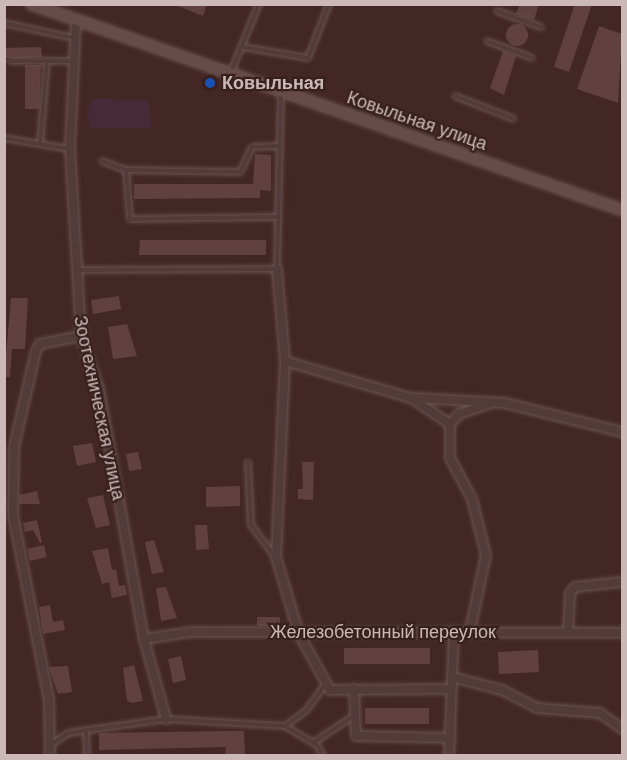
<!DOCTYPE html>
<meta charset="utf-8">
<style>
body{margin:0}
#map{position:relative;width:627px;height:760px;overflow:hidden;background:#432725;font-family:"DM Sans",sans-serif}
div>[style]{position:absolute}
.green>*{inset:0;background:#472a37}
.building>*{inset:0;background:#60413f}
.round{border-radius:50%}
.roads{filter:drop-shadow(0 0 2px #6a5452) drop-shadow(0 0 2px #6a5452)}
.lane>*{height:4px;margin:-2px;padding:0 2px;transform-origin:2px;border-radius:2px;background:#533b3a}
.street>*{height:8px;margin:-4px;padding:0 4px;transform-origin:4px;border-radius:4px;background:#533b3a}
.secondary>*{height:10px;margin:-5px;padding:0 5px;transform-origin:5px;border-radius:5px;background:#664b48}
.dots>*{width:16px;height:16px;translate:-50% -50%;box-sizing:border-box;border:3px solid #38201e;border-radius:50%}
span{translate:-50% -50%;white-space:nowrap;text-align:center;line-height:1.15;-webkit-text-stroke:4.5px #38201e;paint-order:stroke}
.poi-label{font-size:18px;color:#ccb9b7;font-weight:700}
.left{translate:0 -50%;text-align:left}
.street-label{font-size:18px;color:#ccb9b7}
.frame{position:absolute;inset:0;border:6px solid #ccb9b7;pointer-events:none}
</style>
<div id="map">
<div class="green">
<i style="clip-path:polygon(94px 98px,149px 101px,151px 128px,90px 128px,87px 110px)"></i>
</div>
<div class="building">
<i style="clip-path:polygon(173px 4px,207px 4px,203px 16px)"></i>
<i style="clip-path:polygon(520px 4px,539px 4px,534px 20px,516px 14px)"></i>
<i style="clip-path:polygon(575px 4px,592px 4px,569px 72px,554px 67px)"></i>
<i class="round" style="left:506px;top:24px;width:22px;height:22px"></i>
<i style="clip-path:polygon(599px 26px,622px 34px,618px 103px,577px 89px)"></i>
<i style="clip-path:polygon(41px 47px,42px 57px,4px 58px,4px 48px)"></i>
<i style="clip-path:polygon(503px 51px,516px 56px,504px 95px,490px 88px)"></i>
<i style="clip-path:polygon(25px 65px,41px 65px,39px 109px,25px 109px)"></i>
<i style="clip-path:polygon(255px 154px,271px 155px,271px 191px,260px 190px,260px 198px,134px 199px,134px 184px,253px 184px)"></i>
<i style="clip-path:polygon(140px 240px,266px 240px,266px 255px,139px 255px)"></i>
<i style="clip-path:polygon(119px 296px,121px 309px,93px 314px,91px 300px)"></i>
<i style="clip-path:polygon(11px 298px,28px 298px,25px 349px,12px 349px,10px 377px,4px 377px)"></i>
<i style="clip-path:polygon(127px 324px,137px 356px,113px 359px,108px 327px)"></i>
<i style="clip-path:polygon(92px 443px,96px 462px,77px 466px,73px 446px)"></i>
<i style="clip-path:polygon(138px 452px,142px 469px,129px 471px,126px 454px)"></i>
<i style="clip-path:polygon(302px 462px,314px 462px,313px 500px,298px 499px,298px 489px,303px 489px)"></i>
<i style="clip-path:polygon(240px 486px,240px 506px,206px 507px,206px 487px)"></i>
<i style="clip-path:polygon(37px 491px,40px 504px,19px 504px,19px 495px)"></i>
<i style="clip-path:polygon(103px 495px,110px 525px,96px 528px,87px 498px)"></i>
<i style="clip-path:polygon(37px 520px,42px 542px,40px 543px,33px 530px,25px 532px,23px 523px)"></i>
<i style="clip-path:polygon(195px 525px,207px 525px,209px 549px,196px 550px)"></i>
<i style="clip-path:polygon(154px 540px,164px 572px,152px 574px,145px 542px)"></i>
<i style="clip-path:polygon(44px 545px,47px 557px,30px 561px,27px 549px)"></i>
<i style="clip-path:polygon(108px 548px,112px 570px,116px 569px,119px 586px,125px 585px,127px 595px,112px 598px,109px 582px,102px 584px,92px 551px)"></i>
<i style="clip-path:polygon(166px 587px,177px 618px,161px 621px,156px 588px)"></i>
<i style="clip-path:polygon(50px 605px,53px 622px,63px 620px,65px 630px,43px 634px,39px 607px)"></i>
<i style="clip-path:polygon(257px 617px,280px 617px,280px 626px,257px 626px)"></i>
<i style="clip-path:polygon(344px 648px,430px 648px,430px 664px,344px 664px)"></i>
<i style="clip-path:polygon(538px 650px,539px 672px,499px 674px,498px 652px)"></i>
<i style="clip-path:polygon(181px 656px,186px 680px,173px 683px,168px 659px)"></i>
<i style="clip-path:polygon(134px 665px,143px 701px,132px 703px,127px 701px,123px 668px)"></i>
<i style="clip-path:polygon(68px 666px,72px 692px,58px 694px,49px 667px)"></i>
<i style="clip-path:polygon(365px 708px,429px 708px,429px 724px,365px 724px)"></i>
<i style="clip-path:polygon(226px 731px,244px 731px,245px 756px,225px 756px,226px 747px,99px 750px,99px 733px)"></i>
</div>
<div class="roads">
<div class="lane">
<i style="left:497px;top:11px;width:47px;rotate:20deg"></i>
<i style="left:4px;top:23px;width:72px;rotate:12.1deg"></i>
<i style="left:487px;top:41px;width:48px;rotate:20.7deg"></i>
<i style="left:243px;top:47px;width:66px;rotate:9.6deg"></i>
<i style="left:308px;top:58px;width:58px;rotate:-68.7deg"></i>
<i style="left:10px;top:61px;width:63px"></i>
<i style="left:231px;top:72px;width:74px;rotate:-67.6deg"></i>
<i style="left:455px;top:96px;width:63px;rotate:21.3deg"></i>
<i style="left:4px;top:138px;width:66px;rotate:9.6deg"></i>
<i style="left:40px;top:144px;width:83px;rotate:-85.2deg"></i>
<i style="left:102px;top:161px;width:26px;rotate:21deg"></i>
<i style="left:126px;top:170px;width:49px;rotate:85.3deg"></i>
<i style="left:130px;top:219px;width:146px;rotate:-0.8deg"></i>
<i style="left:126px;top:170px;width:114px;rotate:1deg"></i>
<i style="left:240px;top:172px;width:28px;rotate:-64deg"></i>
<i style="left:252px;top:147px;width:28px;rotate:-2deg"></i>
<i style="left:79px;top:270px;width:198px;rotate:-0.3deg"></i>
<i style="left:277px;top:269px;width:176px;rotate:-88.7deg"></i>
<i style="left:248px;top:462px;width:63px;rotate:87.3deg"></i>
<i style="left:251px;top:525px;width:40px;rotate:53deg"></i>
<i style="left:285px;top:726px;width:26px;rotate:-36deg"></i>
<i style="left:306px;top:711px;width:31px;rotate:-54deg"></i>
<i style="left:86px;top:730px;width:26px;rotate:88deg"></i>
<i style="left:313px;top:743px;width:50px;rotate:-33.7deg"></i>
<i style="left:51px;top:745px;width:21px;rotate:-35deg"></i>
<i style="left:68px;top:733px;width:99px;rotate:-8.1deg"></i>
<i style="left:166px;top:719px;width:119px;rotate:3.4deg"></i>
<i style="left:285px;top:726px;width:37px;rotate:31deg"></i>
<i style="left:317px;top:745px;width:13px;rotate:61deg"></i>
</div>
<div class="street">
<i style="left:76px;top:20px;width:129px;rotate:92.7deg"></i>
<i style="left:70px;top:149px;width:187px;rotate:86.6deg"></i>
<i style="left:81px;top:336px;width:56px;rotate:71.2deg"></i>
<i style="left:99px;top:389px;width:254px;rotate:79.8deg"></i>
<i style="left:144px;top:639px;width:83px;rotate:74.6deg"></i>
<i style="left:277px;top:269px;width:92px;rotate:85deg"></i>
<i style="left:285px;top:361px;width:196px;rotate:92.6deg"></i>
<i style="left:276px;top:557px;width:80px;rotate:73.4deg"></i>
<i style="left:299px;top:634px;width:64px;rotate:61deg"></i>
<i style="left:330px;top:690px;width:121px;rotate:-0.5deg"></i>
<i style="left:285px;top:361px;width:131px;rotate:16.4deg"></i>
<i style="left:411px;top:398px;width:47px;rotate:33.7deg"></i>
<i style="left:450px;top:424px;width:34px;rotate:90deg"></i>
<i style="left:450px;top:458px;width:47px;rotate:61.8deg"></i>
<i style="left:472px;top:499px;width:58px;rotate:76deg"></i>
<i style="left:486px;top:555px;width:78px;rotate:101.9deg"></i>
<i style="left:415px;top:398px;width:90px;rotate:3.2deg"></i>
<i style="left:505px;top:403px;width:121px;rotate:13.9deg"></i>
<i style="left:450px;top:424px;width:13px;rotate:-48deg"></i>
<i style="left:459px;top:414px;width:34px;rotate:-19deg"></i>
<i style="left:568px;top:632px;width:39px;rotate:-87deg"></i>
<i style="left:570px;top:593px;width:8px;rotate:-50deg"></i>
<i style="left:575px;top:587px;width:47px;rotate:-6.1deg"></i>
<i style="left:144px;top:639px;width:48px;rotate:-8.5deg"></i>
<i style="left:191px;top:632px;width:431px;rotate:0.1deg"></i>
<i style="left:452px;top:677px;width:52px;rotate:14.6deg"></i>
<i style="left:502px;top:690px;width:39px;rotate:27deg"></i>
<i style="left:537px;top:708px;width:63px;rotate:4.5deg"></i>
<i style="left:600px;top:713px;width:27px;rotate:36deg"></i>
<i style="left:354px;top:689px;width:47px;rotate:87.6deg"></i>
<i style="left:356px;top:736px;width:95px;rotate:1.2deg"></i>
<i style="left:50px;top:756px;width:56px;rotate:-91deg"></i>
<i style="left:49px;top:700px;width:189px;rotate:-101deg"></i>
<i style="left:13px;top:514px;width:67px;rotate:-89.1deg"></i>
<i style="left:14px;top:447px;width:98px;rotate:-77.1deg"></i>
<i style="left:36px;top:351px;width:8px;rotate:-60deg"></i>
<i style="left:40px;top:344px;width:42px;rotate:-11deg"></i>
<i style="left:449px;top:756px;width:125px;rotate:-87.7deg"></i>
</div>
<div class="secondary">
<i style="left:31px;top:4px;width:626px;rotate:19.22deg"></i>
</div>
</div>
<div class="dots">
<i style="left:210px;top:83px;background:#1a4fb4"></i>
</div>
<div class="poi-label">
<span class="left" style="left:222px;top:83px">Ковыльная</span>
</div>
<div class="street-label">
<span style="left:417px;top:121px;rotate:19deg">Ковыльная улица</span>
<span style="left:99px;top:408px;rotate:78deg">Зоотехническая улица</span>
<span style="left:383px;top:632px">Железобетонный переулок</span>
</div>
<div class="frame"></div>
</div>
